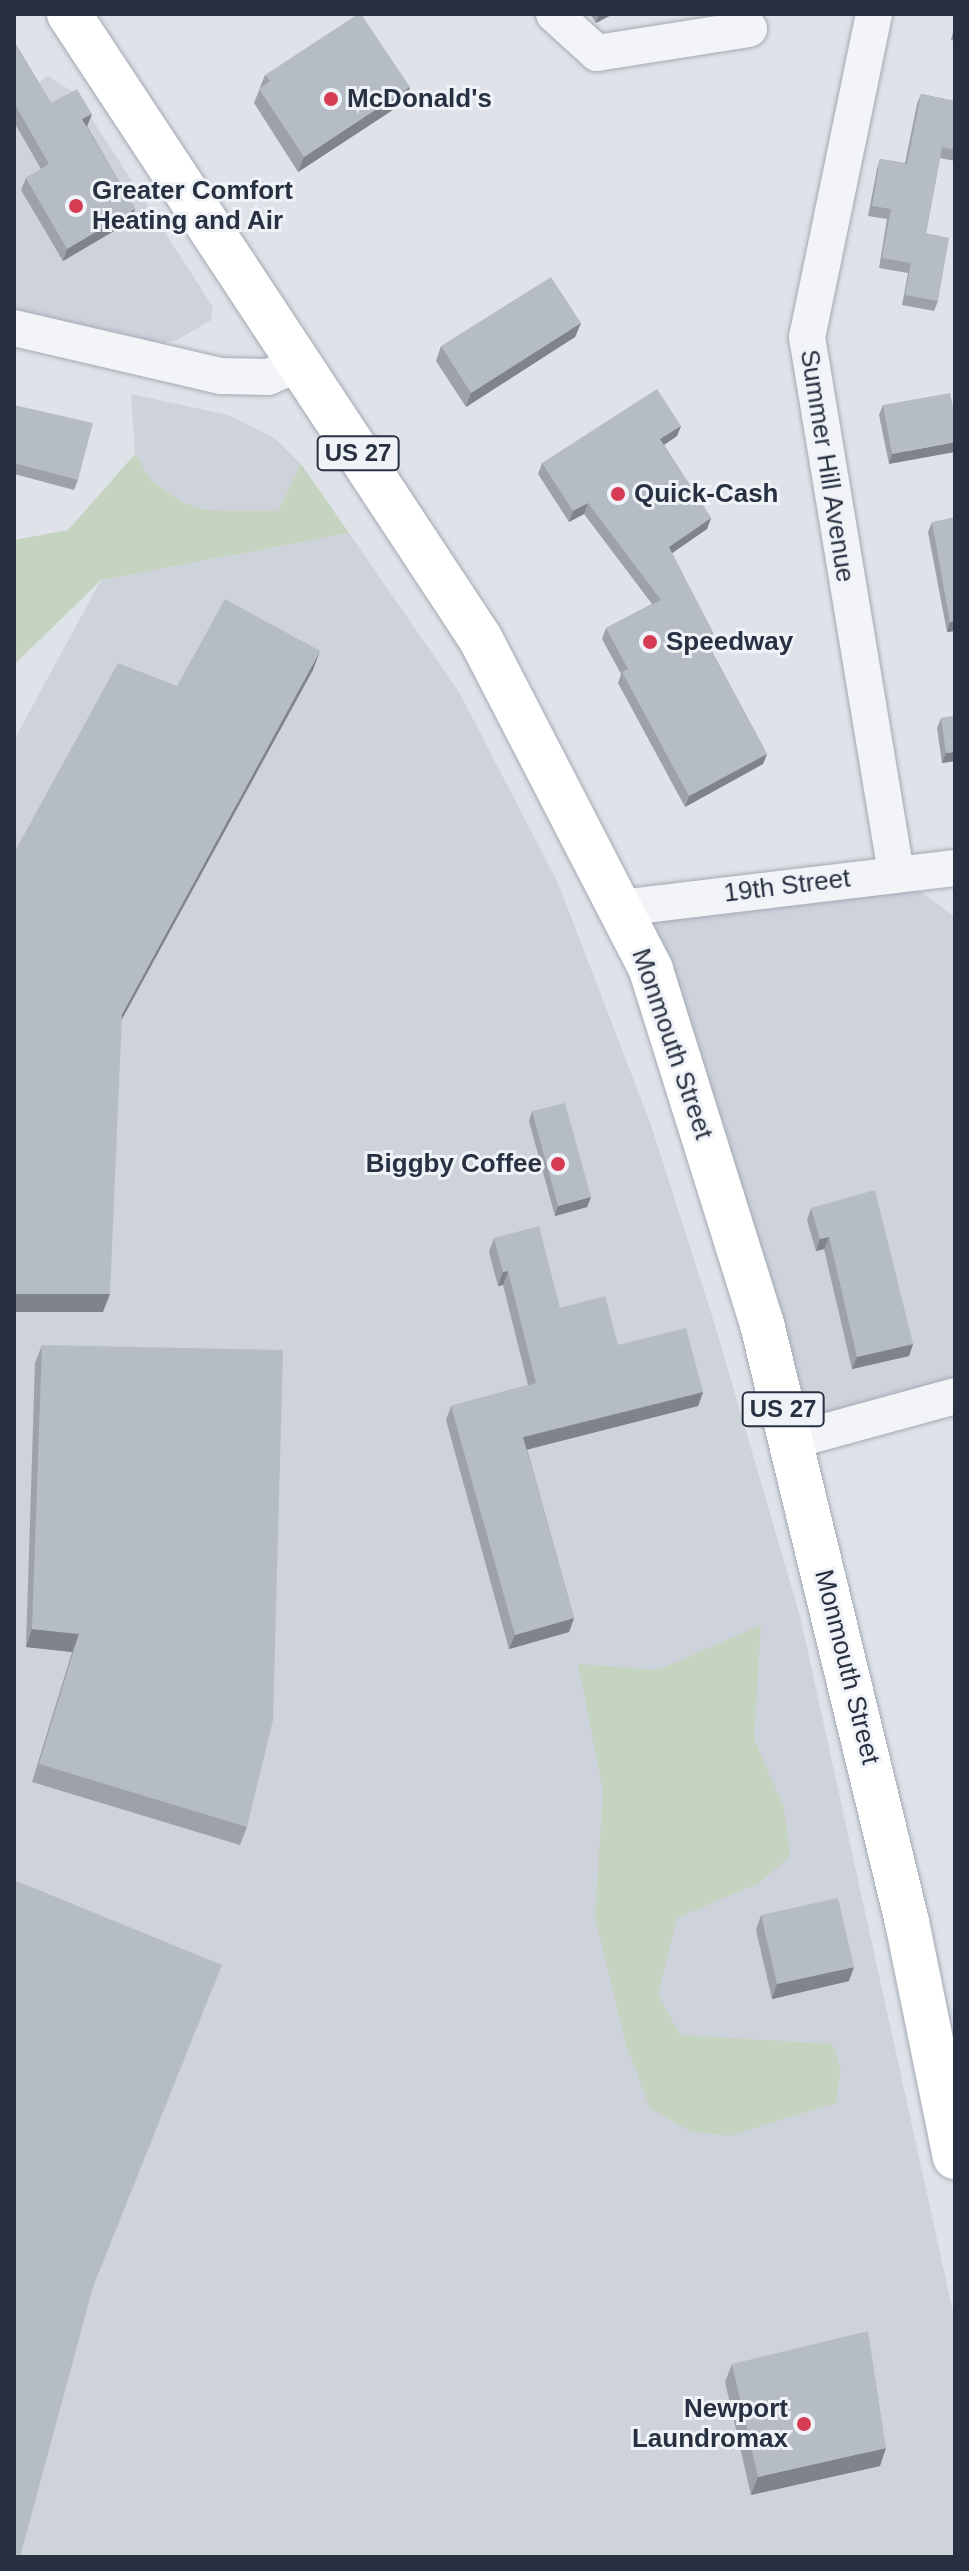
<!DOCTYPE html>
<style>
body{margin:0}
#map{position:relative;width:969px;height:2571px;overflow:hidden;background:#dfe3e9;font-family:Arial,sans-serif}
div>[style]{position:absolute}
.built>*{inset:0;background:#cdd2db}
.green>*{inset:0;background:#c5d4c0}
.roads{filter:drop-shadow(0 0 2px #a4aab3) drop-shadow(0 0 2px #a4aab3)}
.street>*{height:36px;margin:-18px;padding:0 18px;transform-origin:18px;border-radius:18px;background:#f2f4f7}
.primary>*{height:44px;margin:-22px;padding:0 22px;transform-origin:22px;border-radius:22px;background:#fff}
.wall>*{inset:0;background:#9da2aa}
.shaded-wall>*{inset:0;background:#7f848b}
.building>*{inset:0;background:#b6bcc6}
.dots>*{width:22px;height:22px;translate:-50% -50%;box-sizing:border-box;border:4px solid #eff2f7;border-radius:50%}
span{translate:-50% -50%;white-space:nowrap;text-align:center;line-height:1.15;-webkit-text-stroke:6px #eff2f7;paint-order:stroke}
.shield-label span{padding:2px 6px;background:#eff2f7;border:2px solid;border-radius:6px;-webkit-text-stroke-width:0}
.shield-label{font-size:24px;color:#273141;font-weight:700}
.poi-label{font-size:26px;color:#273141;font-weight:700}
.left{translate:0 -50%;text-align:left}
.right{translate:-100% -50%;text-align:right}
.street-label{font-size:26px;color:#273141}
.frame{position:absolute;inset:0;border:16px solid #273141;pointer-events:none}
</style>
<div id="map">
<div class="built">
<i style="clip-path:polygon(48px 76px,76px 94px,213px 307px,211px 320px,177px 340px,163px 343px,14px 309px,14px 100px)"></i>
<i style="clip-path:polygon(131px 394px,228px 415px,273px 437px,301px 464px,278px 511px,205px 510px,182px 502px,152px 481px,135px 454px)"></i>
<i style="clip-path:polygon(349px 533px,459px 692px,558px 883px,651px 1125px,714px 1322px,800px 1616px,955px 2321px,955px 2557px,14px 2557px,14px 740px,101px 580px)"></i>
<i style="clip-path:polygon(896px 873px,955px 917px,955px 1396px,791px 1441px,620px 908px)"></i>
</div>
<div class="green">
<i style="clip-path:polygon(135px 454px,152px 481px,182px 502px,205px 510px,278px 511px,301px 464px,349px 533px,101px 580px,14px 665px,14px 540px,68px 530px)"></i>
<i style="clip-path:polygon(761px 1625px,754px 1739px,784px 1807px,790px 1856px,759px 1883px,677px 1918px,658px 1994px,680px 2035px,832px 2044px,841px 2069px,836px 2103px,729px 2136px,690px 2131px,650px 2108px,626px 2045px,595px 1916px,603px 1791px,578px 1664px,658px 1670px)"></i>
</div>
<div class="roads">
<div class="street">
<i style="left:554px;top:14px;width:58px;rotate:42.2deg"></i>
<i style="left:597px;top:53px;width:154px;rotate:-9deg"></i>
<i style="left:874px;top:14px;width:330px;rotate:101.7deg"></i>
<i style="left:807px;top:337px;width:543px;rotate:80.57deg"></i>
<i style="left:14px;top:328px;width:212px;rotate:13.1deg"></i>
<i style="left:221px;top:376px;width:47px;rotate:1.2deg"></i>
<i style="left:268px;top:377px;width:34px;rotate:-23deg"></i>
<i style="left:620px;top:908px;width:337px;rotate:-6.8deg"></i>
<i style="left:791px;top:1441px;width:170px;rotate:-15.3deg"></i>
</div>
<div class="primary">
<i style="left:69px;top:14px;width:747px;rotate:56.63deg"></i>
<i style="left:480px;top:638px;width:373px;rotate:62.7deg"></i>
<i style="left:651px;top:970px;width:371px;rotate:72.6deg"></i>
<i style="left:762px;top:1324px;width:615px;rotate:76.37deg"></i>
<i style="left:907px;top:1922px;width:240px;rotate:78.5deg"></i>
</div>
</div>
<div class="wall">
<i style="clip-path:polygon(590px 14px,613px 14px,596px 23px)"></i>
<i style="clip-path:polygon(955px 23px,955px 41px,951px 40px)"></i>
<i style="clip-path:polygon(14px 41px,51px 103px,92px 114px,87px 126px,135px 209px,131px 221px,63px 261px,21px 190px,26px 178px,41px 169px,14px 122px)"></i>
<i style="clip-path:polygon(265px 75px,410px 87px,405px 102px,298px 172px,254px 103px)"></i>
<i style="clip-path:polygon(921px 94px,955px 101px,955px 161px,940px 158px,926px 233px,938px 301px,934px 311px,902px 305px,908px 273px,879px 268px,887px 219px,868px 216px,877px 169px,880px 159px,905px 163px,917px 104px)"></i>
<i style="clip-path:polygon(581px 323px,575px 337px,466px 407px,436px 361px,441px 346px)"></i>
<i style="clip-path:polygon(14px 405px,78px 480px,74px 490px,14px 474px)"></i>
<i style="clip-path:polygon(883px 405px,955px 417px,889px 464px,879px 415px)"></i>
<i style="clip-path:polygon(681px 426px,677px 436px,664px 445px,711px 518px,707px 529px,672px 553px,710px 643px,708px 644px,767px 754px,763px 764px,685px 807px,618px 683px,621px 674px,602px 639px,606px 628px,652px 604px,584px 514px,569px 522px,538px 474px,542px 463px)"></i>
<i style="clip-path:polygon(932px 522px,955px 631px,947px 632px,928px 532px)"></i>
<i style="clip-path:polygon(955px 716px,955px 761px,942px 763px,937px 728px,941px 718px)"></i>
<i style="clip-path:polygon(532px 1111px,591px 1197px,587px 1207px,555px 1216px,529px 1121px)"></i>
<i style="clip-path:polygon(811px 1208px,913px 1344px,909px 1356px,852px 1369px,824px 1249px,816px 1251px,807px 1220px)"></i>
<i style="clip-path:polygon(494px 1238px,560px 1308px,618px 1345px,703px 1392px,698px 1406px,527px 1449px,574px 1618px,569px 1632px,509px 1649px,446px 1420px,451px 1406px,528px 1385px,503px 1285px,498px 1286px,489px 1252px)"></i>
<i style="clip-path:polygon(42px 1345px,247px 1827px,240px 1845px,32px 1782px,72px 1652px,26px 1647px,35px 1363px)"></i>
<i style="clip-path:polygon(761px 1915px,849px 1981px,772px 1999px,756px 1930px)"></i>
<i style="clip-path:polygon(732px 2364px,880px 2466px,751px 2495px,725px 2382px)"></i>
</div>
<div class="shaded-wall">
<i style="clip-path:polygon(599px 14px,613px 14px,596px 23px)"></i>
<i style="clip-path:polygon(410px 87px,405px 102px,298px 172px,304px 157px)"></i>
<i style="clip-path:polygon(92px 114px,87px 126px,78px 131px,82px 119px)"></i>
<i style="clip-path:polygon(135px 209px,131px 221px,63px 261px,67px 249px)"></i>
<i style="clip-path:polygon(581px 323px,575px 337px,466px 407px,471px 393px)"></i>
<i style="clip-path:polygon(681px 426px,677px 436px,656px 450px,660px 439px)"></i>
<i style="clip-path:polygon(955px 442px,955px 452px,889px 464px,892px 454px)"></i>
<i style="clip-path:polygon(588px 503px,584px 514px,569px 522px,573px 511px)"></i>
<i style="clip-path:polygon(711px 518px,707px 529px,665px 558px,669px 547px)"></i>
<i style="clip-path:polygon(955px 621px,955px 631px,947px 632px,950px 622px)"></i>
<i style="clip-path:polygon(713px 632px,710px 643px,700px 648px,704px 637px)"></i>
<i style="clip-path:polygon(320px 651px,313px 670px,115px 1032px,122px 1014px)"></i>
<i style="clip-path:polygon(955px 752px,955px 761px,942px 763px,946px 753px)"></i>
<i style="clip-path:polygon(767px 754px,763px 764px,685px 807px,689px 796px)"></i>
<i style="clip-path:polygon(591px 1197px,587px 1207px,555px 1216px,558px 1206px)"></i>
<i style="clip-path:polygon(829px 1237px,824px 1249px,816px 1251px,820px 1239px)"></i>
<i style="clip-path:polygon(508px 1271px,503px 1285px,498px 1286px,503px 1272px)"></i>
<i style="clip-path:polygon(14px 1294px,110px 1294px,103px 1312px,14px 1312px)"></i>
<i style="clip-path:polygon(913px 1344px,909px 1356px,852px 1369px,857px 1357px)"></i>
<i style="clip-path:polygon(703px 1392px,698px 1406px,518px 1452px,523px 1437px)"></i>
<i style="clip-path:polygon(574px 1618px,569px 1632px,509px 1649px,515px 1635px)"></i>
<i style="clip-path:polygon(32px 1629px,79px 1634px,72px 1652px,26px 1647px)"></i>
<i style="clip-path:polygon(854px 1967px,849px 1981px,772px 1999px,777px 1984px)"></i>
<i style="clip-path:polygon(886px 2448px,880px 2466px,751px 2495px,758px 2477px)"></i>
</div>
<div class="building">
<i style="clip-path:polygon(358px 14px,361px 14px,410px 87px,304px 157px,259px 89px,270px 81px,265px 75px)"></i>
<i style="clip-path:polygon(14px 41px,51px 103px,77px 89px,92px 114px,82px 119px,135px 209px,67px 249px,26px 178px,49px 164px,14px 103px)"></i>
<i style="clip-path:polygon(921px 94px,955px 101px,955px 150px,942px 147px,926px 233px,949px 238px,938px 301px,905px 295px,911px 263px,882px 258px,891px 209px,872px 206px,880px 159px,907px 164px)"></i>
<i style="clip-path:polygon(551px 277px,581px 323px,471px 393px,441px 346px)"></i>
<i style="clip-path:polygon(657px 389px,681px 426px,660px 439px,711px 518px,669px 547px,713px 632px,704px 637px,767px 754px,689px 796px,622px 672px,628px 669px,606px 628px,661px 600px,588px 503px,573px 511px,542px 463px)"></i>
<i style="clip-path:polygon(950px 393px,955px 417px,955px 442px,892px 454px,883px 405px)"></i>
<i style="clip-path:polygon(14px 405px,93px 423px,78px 480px,14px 463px)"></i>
<i style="clip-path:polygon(955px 517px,955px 621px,950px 622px,932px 522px)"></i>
<i style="clip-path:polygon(225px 599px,320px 651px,122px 1014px,110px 1294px,14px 1294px,14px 853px,118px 663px,177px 686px)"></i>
<i style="clip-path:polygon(955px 716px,955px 752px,946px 753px,941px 718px)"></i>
<i style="clip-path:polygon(565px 1103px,591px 1197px,558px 1206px,532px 1111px)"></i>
<i style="clip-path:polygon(875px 1190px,913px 1344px,857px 1357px,829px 1237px,820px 1239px,811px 1208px)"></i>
<i style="clip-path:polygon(539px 1226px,560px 1308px,605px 1296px,618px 1345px,686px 1328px,703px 1392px,523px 1437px,574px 1618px,515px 1635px,451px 1406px,536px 1383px,508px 1271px,503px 1272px,494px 1238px)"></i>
<i style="clip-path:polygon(42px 1345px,283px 1350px,273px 1720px,247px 1827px,39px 1764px,79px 1634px,32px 1629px)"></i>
<i style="clip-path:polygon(14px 1880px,222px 1965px,93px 2287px,20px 2557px,14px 2557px)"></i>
<i style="clip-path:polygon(838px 1898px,854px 1967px,777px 1984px,761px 1915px)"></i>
<i style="clip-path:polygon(868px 2331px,886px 2448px,758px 2477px,732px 2364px)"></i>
</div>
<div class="dots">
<i style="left:331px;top:99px;background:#d63d54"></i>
<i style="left:76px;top:206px;background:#d63d54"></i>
<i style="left:618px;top:494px;background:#d63d54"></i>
<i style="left:650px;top:642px;background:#d63d54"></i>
<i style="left:558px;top:1164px;background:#d63d54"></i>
<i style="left:804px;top:2424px;background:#d63d54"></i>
</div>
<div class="shield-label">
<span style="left:358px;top:453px">US 27</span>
<span style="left:783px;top:1409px">US 27</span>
</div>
<div class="poi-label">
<span class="left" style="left:347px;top:99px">McDonald's</span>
<span class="left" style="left:92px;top:206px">Greater Comfort<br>Heating and Air</span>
<span class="left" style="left:634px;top:494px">Quick-Cash</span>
<span class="left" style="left:666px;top:642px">Speedway</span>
<span class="right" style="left:542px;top:1164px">Biggby Coffee</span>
<span class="right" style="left:788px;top:2424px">Newport<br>Laundromax</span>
</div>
<div class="street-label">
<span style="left:827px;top:466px;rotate:81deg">Summer Hill Avenue</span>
<span style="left:787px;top:886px;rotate:-7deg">19th Street</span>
<span style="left:672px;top:1044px;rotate:71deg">Monmouth Street</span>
<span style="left:847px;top:1667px;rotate:76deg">Monmouth Street</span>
</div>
<div class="frame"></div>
</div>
